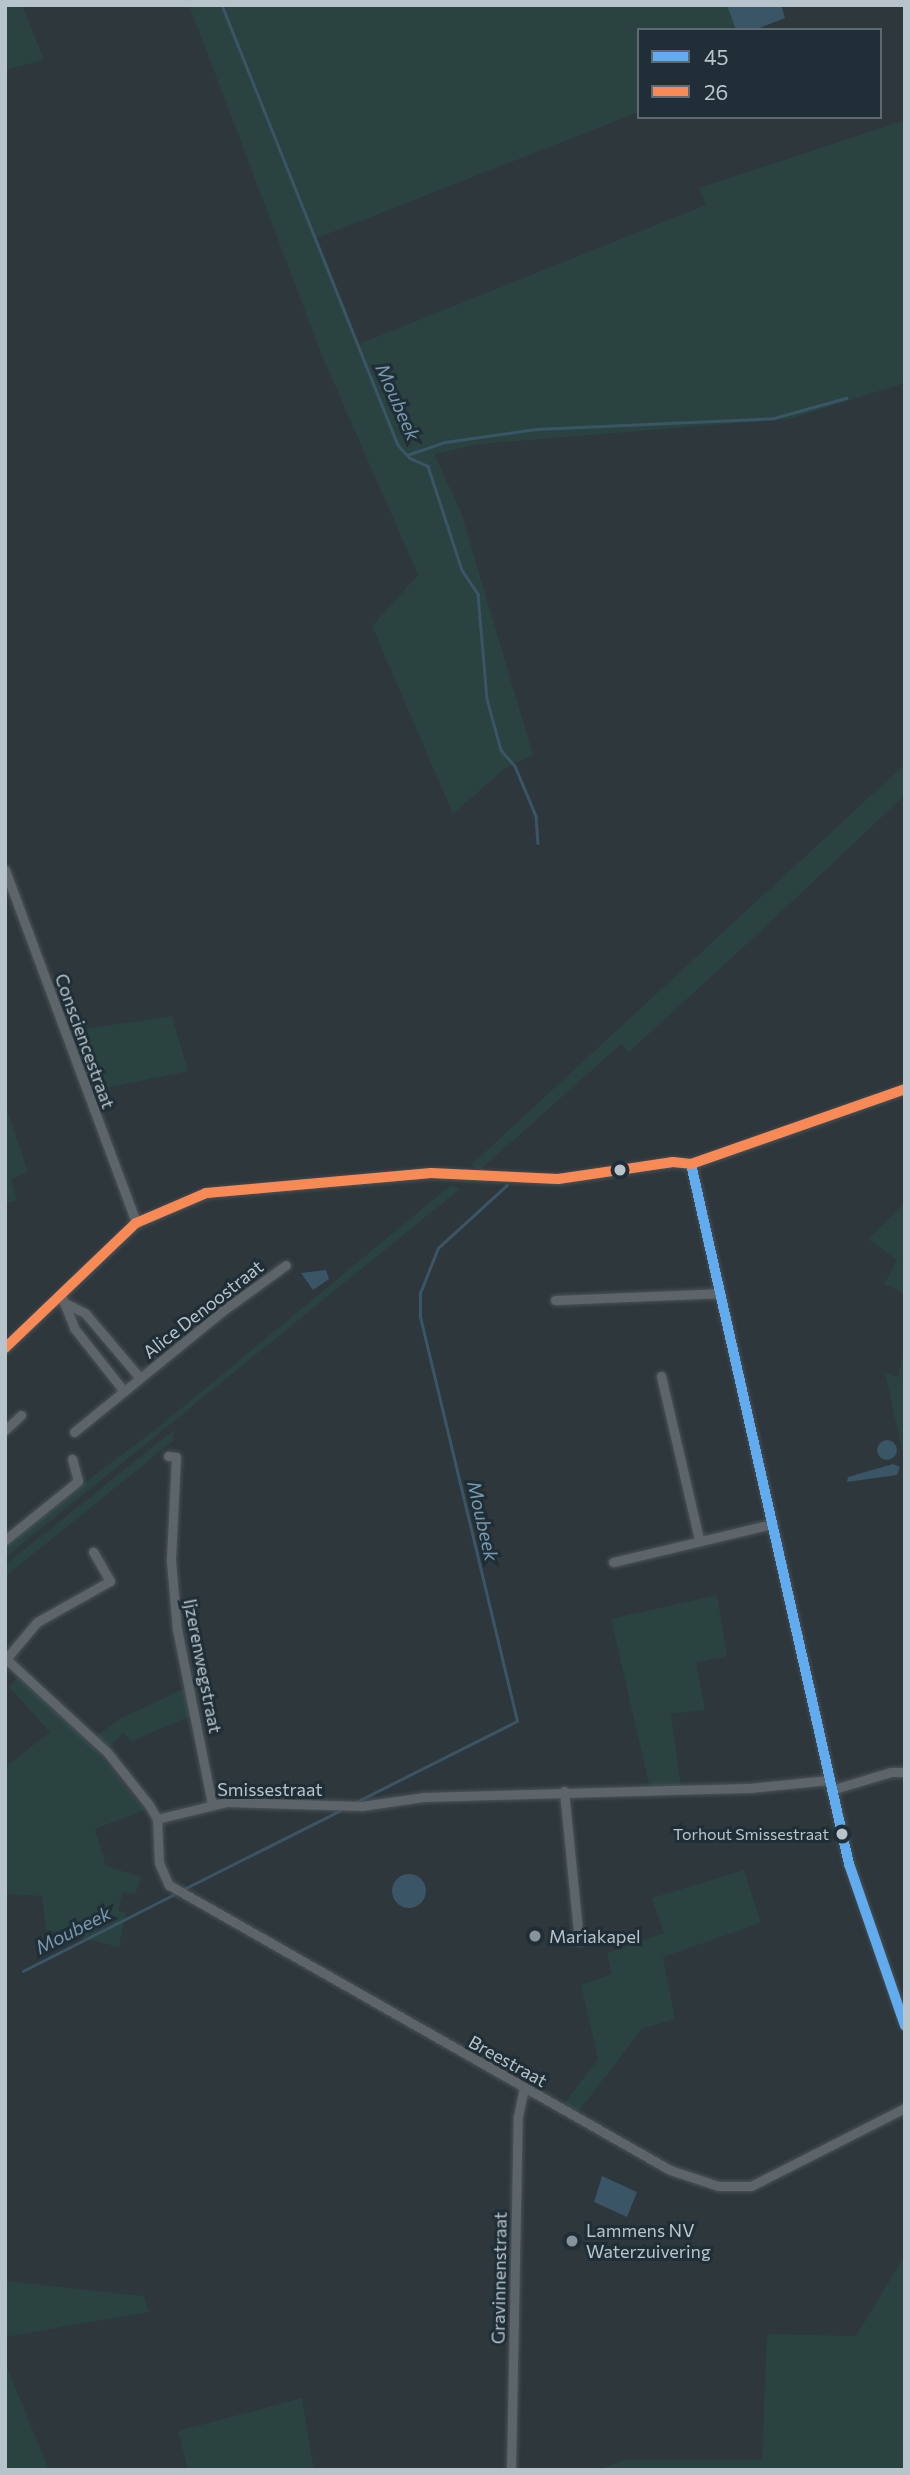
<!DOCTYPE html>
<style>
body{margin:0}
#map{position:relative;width:910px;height:2475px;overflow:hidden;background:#2d373c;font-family:Commissioner,sans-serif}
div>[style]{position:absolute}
.green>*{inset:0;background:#2a4341}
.water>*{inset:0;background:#3a5565}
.round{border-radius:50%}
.stream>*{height:2.5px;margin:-1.25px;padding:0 1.25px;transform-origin:1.25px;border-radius:1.25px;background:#3a5565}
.roads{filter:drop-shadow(0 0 2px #4b5256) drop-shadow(0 0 2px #4b5256)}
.street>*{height:9px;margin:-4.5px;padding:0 4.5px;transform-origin:4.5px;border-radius:4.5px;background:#5d656a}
.bus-1>*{height:10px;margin:-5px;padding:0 5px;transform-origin:5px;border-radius:5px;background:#60acee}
.bus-2>*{height:10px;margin:-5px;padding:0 5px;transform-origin:5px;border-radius:5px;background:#f98a56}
.dots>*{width:19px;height:19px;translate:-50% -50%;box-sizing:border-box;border:4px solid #202e37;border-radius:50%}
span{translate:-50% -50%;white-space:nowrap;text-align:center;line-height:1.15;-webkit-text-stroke:6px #202e37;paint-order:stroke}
.bus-label{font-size:16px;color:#b8c4cc}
.right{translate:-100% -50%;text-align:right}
.street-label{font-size:18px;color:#b8c4cc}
.poi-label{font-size:18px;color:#b8c4cc}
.left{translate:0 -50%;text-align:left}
.water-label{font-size:19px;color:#799aae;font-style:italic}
.frame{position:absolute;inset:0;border:7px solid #b8c4cc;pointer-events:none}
.legend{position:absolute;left:637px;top:28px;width:245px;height:91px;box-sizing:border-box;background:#202e37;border:2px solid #5d6a73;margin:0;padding:9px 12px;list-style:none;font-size:21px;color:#b8c4cc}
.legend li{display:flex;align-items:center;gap:14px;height:35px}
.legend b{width:35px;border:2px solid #5d6a73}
</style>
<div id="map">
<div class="green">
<i style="clip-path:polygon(5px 5px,22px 5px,44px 60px,5px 70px)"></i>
<i style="clip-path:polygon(189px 5px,743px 5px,753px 30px,639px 30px,639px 112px,317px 238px,359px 344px,706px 205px,699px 188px,905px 120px,905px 383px,790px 419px,480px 444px,434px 454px,461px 512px,533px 755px,504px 769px,453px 814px,372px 626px,418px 575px,323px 358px)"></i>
<i style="clip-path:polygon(905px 764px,905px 795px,761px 931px,629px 1052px,621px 1044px,481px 1169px,471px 1165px)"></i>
<i style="clip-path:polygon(172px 1016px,188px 1071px,92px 1091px,70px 1031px)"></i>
<i style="clip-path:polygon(5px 1104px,28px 1172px,11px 1179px,17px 1200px,5px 1204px)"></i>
<i style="clip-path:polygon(451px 1185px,460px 1189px,5px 1558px,5px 1543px,161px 1425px)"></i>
<i style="clip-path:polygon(905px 1203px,905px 1294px,884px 1284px,897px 1260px,868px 1239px)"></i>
<i style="clip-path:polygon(905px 1347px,905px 1463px,885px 1373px,898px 1377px)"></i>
<i style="clip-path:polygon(174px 1430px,173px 1441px,5px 1577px,5px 1565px)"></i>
<i style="clip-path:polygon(717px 1595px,727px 1656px,696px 1663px,705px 1710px,671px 1714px,681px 1787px,650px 1788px,611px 1619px)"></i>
<i style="clip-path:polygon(18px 1676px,90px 1743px,145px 1810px,95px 1829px,106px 1866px,141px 1877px,135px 1895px,123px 1892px,118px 1911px,126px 1912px,119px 1947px,46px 1930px,42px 1896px,5px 1894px,5px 1767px,50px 1732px,9px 1687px)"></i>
<i style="clip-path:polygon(188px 1687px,193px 1715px,132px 1741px,123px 1733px,108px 1748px,97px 1736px,119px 1719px)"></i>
<i style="clip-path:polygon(744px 1870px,761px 1923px,663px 1957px,675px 2019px,642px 2029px,577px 2113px,564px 2104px,598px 2059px,581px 1985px,612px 1974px,607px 1953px,664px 1933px,652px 1898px)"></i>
<i style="clip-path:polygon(905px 2255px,905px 2470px,598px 2470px,624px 2460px,762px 2460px,767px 2334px,856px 2336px)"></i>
<i style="clip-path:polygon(5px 2281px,144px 2296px,149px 2312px,5px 2337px)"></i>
<i style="clip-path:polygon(5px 2362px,49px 2470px,5px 2470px)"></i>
<i style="clip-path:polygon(302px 2398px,314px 2470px,188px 2470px,178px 2431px)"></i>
</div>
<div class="water">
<i style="clip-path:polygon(727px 5px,781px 5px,785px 18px,754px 30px,736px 30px)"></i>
<i style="clip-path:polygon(326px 1270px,329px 1279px,313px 1290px,301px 1273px)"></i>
<i class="round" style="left:877px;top:1440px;width:20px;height:20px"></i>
<i style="clip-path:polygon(893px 1464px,900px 1467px,897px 1475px,847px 1482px,848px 1477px)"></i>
<i class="round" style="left:392px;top:1874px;width:34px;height:34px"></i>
<i style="clip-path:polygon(602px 2176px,637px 2192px,627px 2217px,594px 2202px)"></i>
</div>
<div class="stream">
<i style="left:222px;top:5px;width:474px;rotate:68.2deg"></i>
<i style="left:398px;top:445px;width:18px;rotate:47deg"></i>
<i style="left:410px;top:458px;width:20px;rotate:24deg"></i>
<i style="left:428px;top:466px;width:109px;rotate:71.9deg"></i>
<i style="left:462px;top:570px;width:29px;rotate:56deg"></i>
<i style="left:478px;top:594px;width:105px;rotate:85.1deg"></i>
<i style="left:487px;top:699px;width:53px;rotate:74.6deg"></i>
<i style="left:501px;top:750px;width:21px;rotate:49deg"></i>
<i style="left:515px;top:766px;width:54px;rotate:67.2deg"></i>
<i style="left:536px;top:816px;width:27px;rotate:86deg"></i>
<i style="left:407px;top:455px;width:40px;rotate:-18.9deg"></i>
<i style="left:445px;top:442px;width:92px;rotate:-8.1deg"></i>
<i style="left:536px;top:429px;width:238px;rotate:-2.6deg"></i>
<i style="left:774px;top:418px;width:75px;rotate:-15.5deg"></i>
<i style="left:358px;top:1801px;width:178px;rotate:-26.7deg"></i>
<i style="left:517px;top:1721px;width:416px;rotate:-103.5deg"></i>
<i style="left:420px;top:1316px;width:23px;rotate:-90deg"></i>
<i style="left:420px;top:1293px;width:48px;rotate:-68.2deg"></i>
<i style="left:438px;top:1248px;width:93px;rotate:-42.4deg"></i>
<i style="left:184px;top:1889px;width:174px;rotate:-26.7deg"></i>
<i style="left:23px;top:1971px;width:168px;rotate:-26.9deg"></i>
</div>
<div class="roads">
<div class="street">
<i style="left:5px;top:870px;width:377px;rotate:69.6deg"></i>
<i style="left:691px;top:1164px;width:718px;rotate:77.28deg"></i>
<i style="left:849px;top:1864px;width:171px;rotate:70.9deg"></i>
<i style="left:61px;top:1295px;width:35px;rotate:68deg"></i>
<i style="left:74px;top:1328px;width:80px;rotate:51.6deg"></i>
<i style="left:555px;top:1300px;width:165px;rotate:-2.4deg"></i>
<i style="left:67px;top:1304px;width:20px;rotate:27deg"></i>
<i style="left:85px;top:1313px;width:85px;rotate:49.8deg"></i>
<i style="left:5px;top:1348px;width:181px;rotate:-43.7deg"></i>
<i style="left:136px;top:1223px;width:76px;rotate:-23.2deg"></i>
<i style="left:206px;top:1193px;width:226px;rotate:-5.1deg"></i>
<i style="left:431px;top:1173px;width:127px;rotate:2.7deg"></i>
<i style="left:558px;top:1179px;width:116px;rotate:-8.4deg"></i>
<i style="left:673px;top:1162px;width:18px;rotate:6deg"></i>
<i style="left:691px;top:1164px;width:227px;rotate:-19.3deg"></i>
<i style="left:661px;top:1376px;width:167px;rotate:76.9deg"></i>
<i style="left:5px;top:1430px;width:22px;rotate:-43deg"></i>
<i style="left:74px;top:1432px;width:190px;rotate:-39.2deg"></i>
<i style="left:221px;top:1312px;width:80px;rotate:-35.9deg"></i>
<i style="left:168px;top:1456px;width:8px;rotate:7deg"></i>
<i style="left:176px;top:1457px;width:104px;rotate:92.8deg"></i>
<i style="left:171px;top:1561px;width:68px;rotate:85deg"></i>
<i style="left:177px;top:1629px;width:178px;rotate:78.7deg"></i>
<i style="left:5px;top:1540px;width:94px;rotate:-38.9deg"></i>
<i style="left:78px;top:1481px;width:23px;rotate:-105deg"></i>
<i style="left:613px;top:1562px;width:164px;rotate:-13.4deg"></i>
<i style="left:5px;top:1658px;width:139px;rotate:42.7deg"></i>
<i style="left:107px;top:1752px;width:68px;rotate:51.6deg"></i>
<i style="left:149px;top:1805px;width:16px;rotate:60deg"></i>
<i style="left:157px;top:1819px;width:44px;rotate:87.4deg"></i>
<i style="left:159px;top:1863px;width:24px;rotate:66deg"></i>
<i style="left:169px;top:1885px;width:576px;rotate:29.63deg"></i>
<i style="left:670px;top:2170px;width:51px;rotate:18.4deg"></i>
<i style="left:718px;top:2186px;width:33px"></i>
<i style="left:751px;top:2186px;width:173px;rotate:-26.9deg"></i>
<i style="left:6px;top:1659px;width:48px;rotate:-50deg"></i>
<i style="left:37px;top:1622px;width:84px;rotate:-29.3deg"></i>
<i style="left:110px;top:1581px;width:34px;rotate:-120deg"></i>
<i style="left:831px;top:1790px;width:63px;rotate:-16.7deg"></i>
<i style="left:891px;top:1772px;width:14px"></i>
<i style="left:564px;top:1791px;width:150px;rotate:84.3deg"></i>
<i style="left:157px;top:1819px;width:71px;rotate:-13.8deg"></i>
<i style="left:226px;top:1802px;width:136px;rotate:1.7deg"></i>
<i style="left:362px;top:1806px;width:63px;rotate:-8.3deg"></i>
<i style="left:424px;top:1797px;width:326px;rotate:-1.6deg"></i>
<i style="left:750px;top:1788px;width:79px;rotate:-5.8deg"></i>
<i style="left:511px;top:2470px;width:354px;rotate:-88.9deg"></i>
<i style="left:518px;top:2116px;width:29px;rotate:-78deg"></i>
</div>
</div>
<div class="bus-1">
<i style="left:691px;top:1164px;width:718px;rotate:77.28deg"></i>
<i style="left:849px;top:1864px;width:171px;rotate:70.9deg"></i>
</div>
<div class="bus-2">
<i style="left:5px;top:1348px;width:181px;rotate:-43.7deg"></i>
<i style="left:136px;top:1223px;width:76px;rotate:-23.2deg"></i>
<i style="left:206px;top:1193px;width:226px;rotate:-5.1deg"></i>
<i style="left:431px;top:1173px;width:127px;rotate:2.7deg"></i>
<i style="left:558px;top:1179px;width:116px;rotate:-8.4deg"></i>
<i style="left:673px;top:1162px;width:18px;rotate:6deg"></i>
<i style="left:691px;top:1164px;width:227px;rotate:-19.3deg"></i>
</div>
<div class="dots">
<i style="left:620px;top:1170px;background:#b8c4cc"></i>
<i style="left:842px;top:1834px;background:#b8c4cc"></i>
<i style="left:535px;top:1936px;background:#87939a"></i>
<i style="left:572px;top:2241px;background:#87939a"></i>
</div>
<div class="bus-label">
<span class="right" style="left:829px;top:1834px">Torhout Smissestraat</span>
</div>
<div class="street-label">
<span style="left:85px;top:1041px;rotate:70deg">Consciencestraat</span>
<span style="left:203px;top:1309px;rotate:-38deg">Alice Denoostraat</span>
<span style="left:203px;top:1666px;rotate:79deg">Ijzerenwegstraat</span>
<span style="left:270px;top:1789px">Smissestraat</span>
<span style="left:508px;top:2061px;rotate:29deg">Breestraat</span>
<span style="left:499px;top:2278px;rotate:-89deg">Gravinnenstraat</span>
</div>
<div class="poi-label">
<span class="left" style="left:549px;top:1936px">Mariakapel</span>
<span class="left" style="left:586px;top:2241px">Lammens NV<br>Waterzuivering</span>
</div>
<div class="water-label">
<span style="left:398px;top:402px;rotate:66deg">Moubeek</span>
<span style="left:483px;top:1521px;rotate:77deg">Moubeek</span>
<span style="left:73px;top:1930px;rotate:-27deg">Moubeek</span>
</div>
<div class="frame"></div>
<ul class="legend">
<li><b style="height:9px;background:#60acee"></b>45</li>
<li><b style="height:9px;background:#f98a56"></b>26</li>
</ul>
</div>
